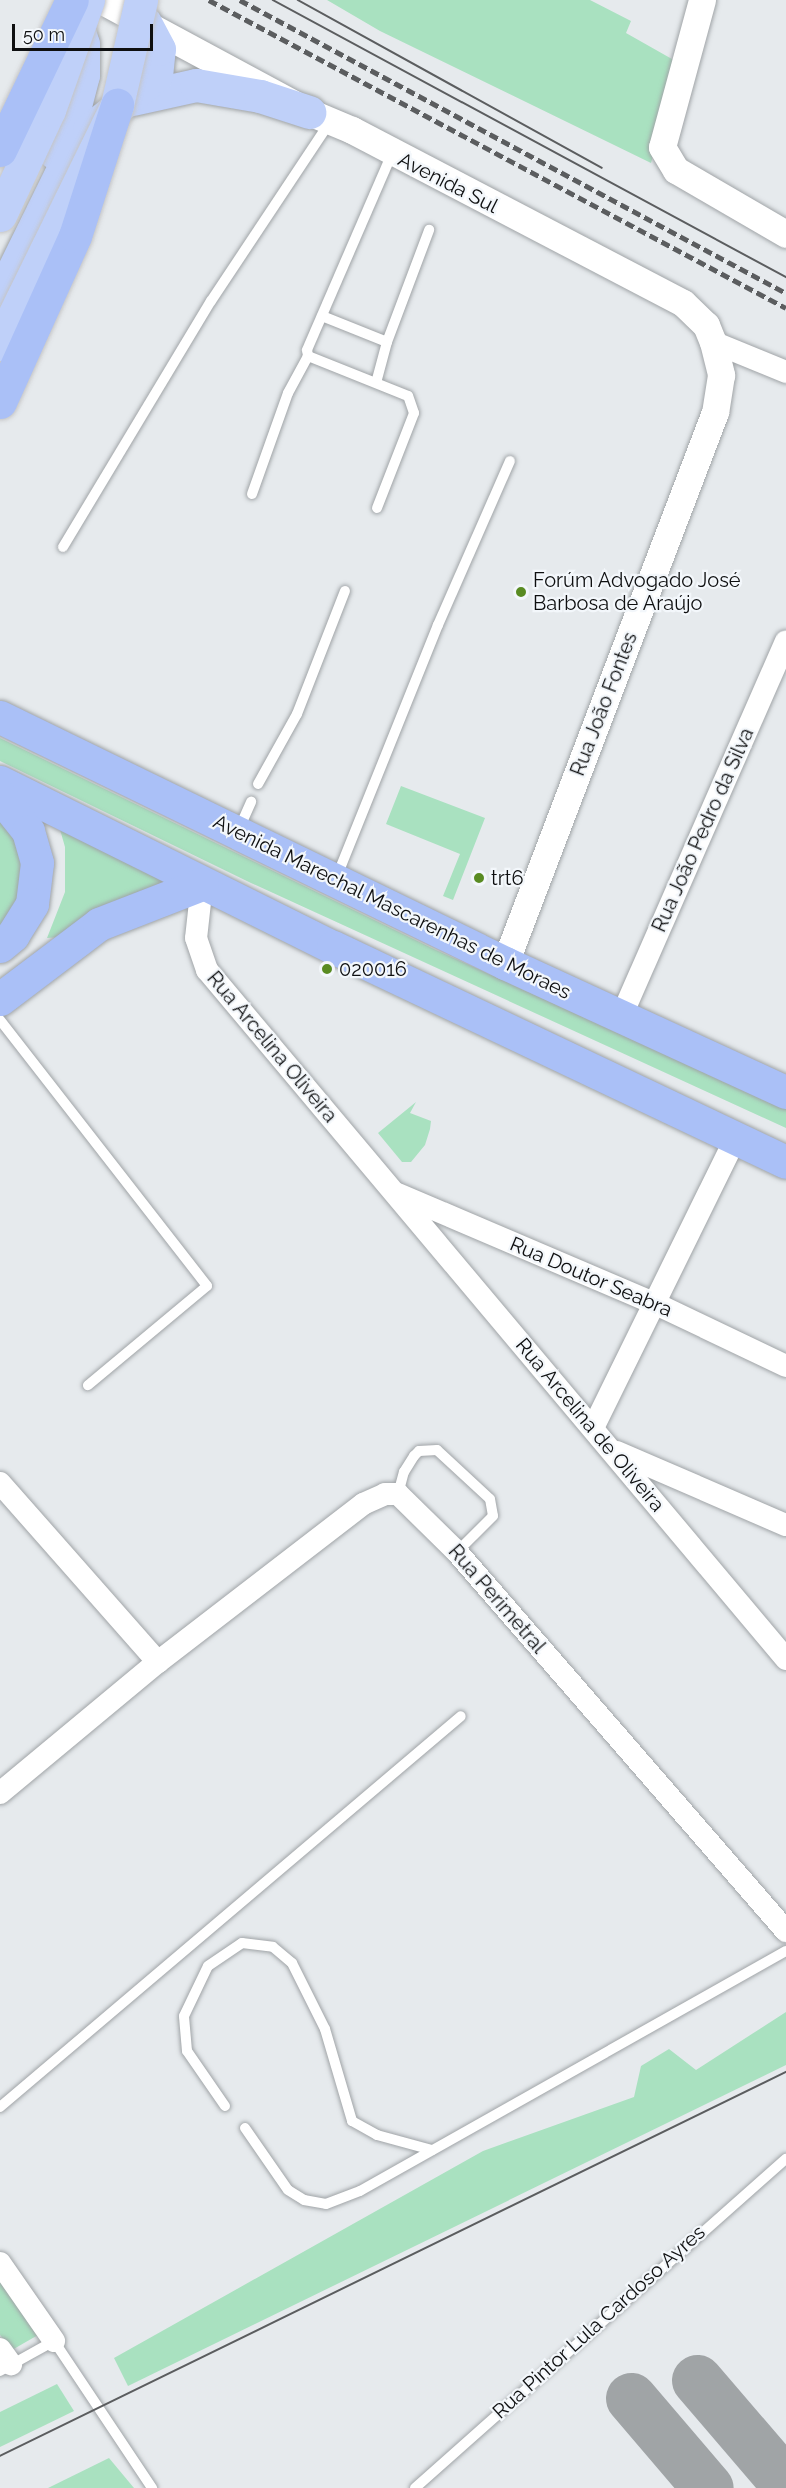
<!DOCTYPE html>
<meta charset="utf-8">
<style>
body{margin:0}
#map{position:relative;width:786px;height:2488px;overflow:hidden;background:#e6eaed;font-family:Raleway,sans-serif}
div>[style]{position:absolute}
.green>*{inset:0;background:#a9e1c0}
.taxiway>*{height:51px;margin:-25.5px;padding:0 25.5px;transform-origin:25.5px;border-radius:25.5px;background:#a0a4a6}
.roads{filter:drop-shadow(0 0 2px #a0a4a7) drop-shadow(0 0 2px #a0a4a7)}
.service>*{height:10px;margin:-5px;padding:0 5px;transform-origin:5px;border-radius:5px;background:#fff}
.minor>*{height:22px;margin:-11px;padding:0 11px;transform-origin:11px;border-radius:11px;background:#fff}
.tertiary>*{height:27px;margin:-13.5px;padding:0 13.5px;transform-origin:13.5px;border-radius:13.5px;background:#fff}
.primary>*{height:33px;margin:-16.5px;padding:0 16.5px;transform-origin:16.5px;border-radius:16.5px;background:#bfd0f9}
.trunk>*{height:33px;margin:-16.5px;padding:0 16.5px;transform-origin:16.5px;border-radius:16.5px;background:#aac0f7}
.tram>*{height:1.5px;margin:-0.75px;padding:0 0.75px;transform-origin:0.75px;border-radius:0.75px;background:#5b5d5f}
.rail>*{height:4.5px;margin-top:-2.25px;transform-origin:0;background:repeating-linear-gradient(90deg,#5b5d5f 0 9px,transparent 0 13.5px)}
.bridges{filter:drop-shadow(0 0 2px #c5c5c6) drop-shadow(0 0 2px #c5c5c6)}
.primary-bridge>*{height:33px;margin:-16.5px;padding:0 16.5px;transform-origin:16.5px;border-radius:16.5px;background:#bfd0f9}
.trunk-bridge>*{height:33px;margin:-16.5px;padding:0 16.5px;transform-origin:16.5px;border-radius:16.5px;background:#aac0f7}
.dots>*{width:16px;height:16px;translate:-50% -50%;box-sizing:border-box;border:3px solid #f3f7fb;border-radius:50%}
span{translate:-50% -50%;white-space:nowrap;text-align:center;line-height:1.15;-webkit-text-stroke:4.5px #f3f7fb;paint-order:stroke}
.street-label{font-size:20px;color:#0e0f10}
.poi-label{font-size:20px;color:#0e0f10}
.left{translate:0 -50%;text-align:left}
.scale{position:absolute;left:12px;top:24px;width:141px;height:27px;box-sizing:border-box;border:3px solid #0e0f10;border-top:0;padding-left:8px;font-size:18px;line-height:21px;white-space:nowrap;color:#0e0f10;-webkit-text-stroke:4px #f3f7fb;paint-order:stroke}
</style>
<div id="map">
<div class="green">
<i style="clip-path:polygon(327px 0,590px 0,631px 21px,626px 33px,679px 63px,651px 163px,380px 31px)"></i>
<i style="clip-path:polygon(0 738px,436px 950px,786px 1109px,786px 1128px,251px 883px,0 761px)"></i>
<i style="clip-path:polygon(401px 786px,485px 818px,453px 900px,443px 896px,460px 854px,386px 824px)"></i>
<i style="clip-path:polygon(0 817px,9px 826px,21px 856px,20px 894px,0 931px)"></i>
<i style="clip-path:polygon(57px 819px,188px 882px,60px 937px,47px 938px,65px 892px,65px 847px)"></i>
<i style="clip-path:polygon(416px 1102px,410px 1113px,431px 1121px,430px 1129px,425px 1145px,411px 1162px,402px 1162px,378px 1133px)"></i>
<i style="clip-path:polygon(786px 2012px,786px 2065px,128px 2386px,114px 2358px,483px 2151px,634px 2097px,641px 2066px,669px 2049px,696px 2070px)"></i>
<i style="clip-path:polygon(0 2280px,38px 2335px,12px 2350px,0 2335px)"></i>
<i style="clip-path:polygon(57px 2384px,74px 2411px,0 2447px,0 2412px)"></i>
<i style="clip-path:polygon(109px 2458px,134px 2488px,48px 2488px)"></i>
</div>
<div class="taxiway">
<i style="left:697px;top:2380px;width:137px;rotate:49.4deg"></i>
<i style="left:631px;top:2398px;width:118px;rotate:49.5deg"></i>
</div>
<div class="roads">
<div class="service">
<i style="left:322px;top:316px;width:70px;rotate:21.8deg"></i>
<i style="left:387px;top:342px;width:42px;rotate:105deg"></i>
<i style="left:387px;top:342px;width:120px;rotate:-69.4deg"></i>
<i style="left:252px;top:494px;width:107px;rotate:-70.4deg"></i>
<i style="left:288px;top:393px;width:42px;rotate:-61.6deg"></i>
<i style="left:377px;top:508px;width:102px;rotate:-68.7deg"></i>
<i style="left:414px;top:413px;width:18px;rotate:-109deg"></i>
<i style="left:408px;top:396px;width:108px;rotate:-158.2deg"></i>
<i style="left:308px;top:356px;width:6px;rotate:-99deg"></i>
<i style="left:307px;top:350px;width:214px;rotate:-66.6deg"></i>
<i style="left:63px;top:547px;width:287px;rotate:-59deg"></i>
<i style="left:211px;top:301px;width:215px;rotate:-56.4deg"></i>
<i style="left:258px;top:784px;width:80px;rotate:-60.9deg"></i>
<i style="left:297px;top:714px;width:132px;rotate:-68.7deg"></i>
<i style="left:239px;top:829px;width:30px;rotate:-66deg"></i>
<i style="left:337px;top:876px;width:271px;rotate:-68.1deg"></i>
<i style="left:438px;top:625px;width:179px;rotate:-66.3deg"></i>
<i style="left:0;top:1020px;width:337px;rotate:52.1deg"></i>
<i style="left:207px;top:1286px;width:155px;rotate:140.2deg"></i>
<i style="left:398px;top:1494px;width:23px;rotate:-75deg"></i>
<i style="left:404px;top:1472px;width:19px;rotate:-58deg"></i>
<i style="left:414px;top:1456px;width:7px;rotate:-45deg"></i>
<i style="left:419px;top:1451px;width:18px;rotate:-3deg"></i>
<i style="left:437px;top:1450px;width:72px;rotate:42.8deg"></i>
<i style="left:490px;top:1499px;width:17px;rotate:80deg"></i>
<i style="left:493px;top:1516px;width:51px;rotate:135deg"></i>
<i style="left:225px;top:2106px;width:67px;rotate:-124.6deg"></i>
<i style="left:187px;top:2051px;width:35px;rotate:-95deg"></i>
<i style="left:184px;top:2016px;width:55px;rotate:-64.4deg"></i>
<i style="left:208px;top:1966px;width:41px;rotate:-34.1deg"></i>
<i style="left:242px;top:1943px;width:31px;rotate:7deg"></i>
<i style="left:273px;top:1947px;width:25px;rotate:40deg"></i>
<i style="left:292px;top:1963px;width:74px;rotate:63.4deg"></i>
<i style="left:325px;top:2029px;width:96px;rotate:73.6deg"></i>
<i style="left:352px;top:2121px;width:29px;rotate:29deg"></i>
<i style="left:377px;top:2135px;width:57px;rotate:15.3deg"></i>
<i style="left:0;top:2107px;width:604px;rotate:-40.3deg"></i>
<i style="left:245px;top:2128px;width:75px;rotate:55.3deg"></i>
<i style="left:288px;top:2190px;width:19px;rotate:32deg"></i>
<i style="left:304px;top:2200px;width:22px;rotate:10deg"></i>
<i style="left:326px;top:2204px;width:36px;rotate:-21deg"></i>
<i style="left:360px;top:2191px;width:489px;rotate:-29.4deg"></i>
<i style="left:0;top:2371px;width:62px;rotate:-29.1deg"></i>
<i style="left:54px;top:2341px;width:177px;rotate:56.3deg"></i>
<i style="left:415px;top:2488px;width:496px;rotate:-41.6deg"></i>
</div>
<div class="minor">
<i style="left:713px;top:342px;width:79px;rotate:22.3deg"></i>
<i style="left:202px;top:884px;width:54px;rotate:96.3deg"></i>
<i style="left:196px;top:938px;width:34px;rotate:71deg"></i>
<i style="left:207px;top:970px;width:900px;rotate:49.96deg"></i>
<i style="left:621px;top:1017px;width:410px;rotate:-66.3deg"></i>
<i style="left:398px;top:1194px;width:278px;rotate:23.1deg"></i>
<i style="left:654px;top:1303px;width:146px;rotate:25.5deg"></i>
<i style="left:593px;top:1428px;width:323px;rotate:-63.8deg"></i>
<i style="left:617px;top:1452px;width:184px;rotate:23.4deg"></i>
<i style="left:0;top:1483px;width:239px;rotate:48.6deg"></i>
<i style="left:0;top:1793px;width:205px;rotate:-39.7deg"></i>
<i style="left:158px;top:1662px;width:259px;rotate:-37.6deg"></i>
<i style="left:363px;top:1504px;width:24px;rotate:-24deg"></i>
<i style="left:385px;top:1494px;width:13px"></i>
<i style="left:398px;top:1494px;width:83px;rotate:44.5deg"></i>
<i style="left:457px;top:1552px;width:502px;rotate:49.04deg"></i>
<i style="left:0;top:2263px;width:95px;rotate:55.3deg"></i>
<i style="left:0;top:2349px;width:19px;rotate:54deg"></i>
</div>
<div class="tertiary">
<i style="left:101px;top:0;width:236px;rotate:28.3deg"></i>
<i style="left:309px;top:112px;width:47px;rotate:22.7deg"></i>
<i style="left:352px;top:130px;width:373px;rotate:27.6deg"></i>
<i style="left:683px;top:303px;width:32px;rotate:44deg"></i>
<i style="left:706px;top:325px;width:18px;rotate:68deg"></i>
<i style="left:713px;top:342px;width:34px;rotate:76deg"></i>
<i style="left:721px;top:375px;width:37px;rotate:99deg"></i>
<i style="left:715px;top:412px;width:590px;rotate:110.86deg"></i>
<i style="left:702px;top:0;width:152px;rotate:105.2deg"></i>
<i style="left:662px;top:147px;width:27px;rotate:59deg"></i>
<i style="left:676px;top:170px;width:127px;rotate:30.2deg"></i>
</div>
<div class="primary">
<i style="left:133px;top:99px;width:65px;rotate:-12.5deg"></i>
<i style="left:196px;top:85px;width:65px;rotate:9.8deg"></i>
<i style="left:260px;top:96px;width:52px;rotate:18.1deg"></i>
<i style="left:55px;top:153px;width:36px;rotate:-63deg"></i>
<i style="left:71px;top:121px;width:48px;rotate:-75.4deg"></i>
<i style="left:83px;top:75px;width:31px;rotate:-90deg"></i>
<i style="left:83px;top:44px;width:25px;rotate:-108deg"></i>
<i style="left:0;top:297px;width:147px;rotate:-63.8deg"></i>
<i style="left:65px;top:165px;width:42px;rotate:-55.6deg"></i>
<i style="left:89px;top:130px;width:86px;rotate:-38.9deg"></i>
<i style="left:156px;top:76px;width:27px;rotate:-84deg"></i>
<i style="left:159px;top:49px;width:30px;rotate:-118deg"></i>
</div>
<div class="trunk">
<i style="left:0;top:717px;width:562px;rotate:25.97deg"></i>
<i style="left:505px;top:963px;width:309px;rotate:24.7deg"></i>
<i style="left:0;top:782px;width:372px;rotate:26.4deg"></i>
<i style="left:333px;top:947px;width:501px;rotate:25.39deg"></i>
<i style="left:0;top:796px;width:45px;rotate:51.3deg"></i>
<i style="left:28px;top:831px;width:33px;rotate:74deg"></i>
<i style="left:37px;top:863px;width:41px;rotate:97deg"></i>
<i style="left:32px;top:904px;width:36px;rotate:122deg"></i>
<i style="left:13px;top:935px;width:17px;rotate:140deg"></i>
<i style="left:0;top:999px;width:124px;rotate:-37.1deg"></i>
<i style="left:99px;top:924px;width:110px;rotate:-21.2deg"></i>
</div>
</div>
<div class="tram">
<i style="left:273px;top:0;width:583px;rotate:28.37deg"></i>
<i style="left:298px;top:0;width:347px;rotate:28.9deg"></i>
<i style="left:0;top:2456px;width:875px;rotate:-26.04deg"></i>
</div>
<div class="rail">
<i style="left:209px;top:0;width:654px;rotate:28.09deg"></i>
<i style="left:240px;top:0;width:620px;rotate:28.22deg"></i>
</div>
<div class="bridges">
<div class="primary-bridge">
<i style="left:0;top:215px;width:116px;rotate:-65deg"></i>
<i style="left:49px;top:110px;width:117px;rotate:-70.5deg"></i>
<i style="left:0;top:344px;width:266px;rotate:-63.9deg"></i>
<i style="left:117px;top:105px;width:108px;rotate:-77.1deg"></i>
</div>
<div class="trunk-bridge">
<i style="left:0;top:150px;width:166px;rotate:-64.4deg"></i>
<i style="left:0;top:402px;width:182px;rotate:-65.7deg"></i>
<i style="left:75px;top:236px;width:138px;rotate:-72.2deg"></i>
</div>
</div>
<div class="dots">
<i style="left:521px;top:592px;background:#598b22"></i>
<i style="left:479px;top:878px;background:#598b22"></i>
<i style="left:327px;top:969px;background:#598b22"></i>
</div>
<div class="street-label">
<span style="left:448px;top:183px;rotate:27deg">Avenida Sul</span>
<span style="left:604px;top:704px;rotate:-69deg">Rua João Fontes</span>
<span style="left:703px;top:830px;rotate:-66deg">Rua João Pedro da Silva</span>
<span style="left:392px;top:907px;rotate:26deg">Avenida Marechal Mascarenhas de Moraes</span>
<span style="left:272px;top:1047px;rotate:50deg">Rua Arcelina Oliveira</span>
<span style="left:591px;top:1277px;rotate:23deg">Rua Doutor Seabra</span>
<span style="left:590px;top:1425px;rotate:50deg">Rua Arcelina de Oliveira</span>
<span style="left:497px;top:1599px;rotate:49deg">Rua Perimetral</span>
<span style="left:599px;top:2322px;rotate:-42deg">Rua Pintor Lula Cardoso Ayres</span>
</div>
<div class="poi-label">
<span class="left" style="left:533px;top:592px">Forúm Advogado José<br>Barbosa de Araújo</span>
<span class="left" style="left:491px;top:878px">trt6</span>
<span class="left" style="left:339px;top:969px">020016</span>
</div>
<div class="scale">50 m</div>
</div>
